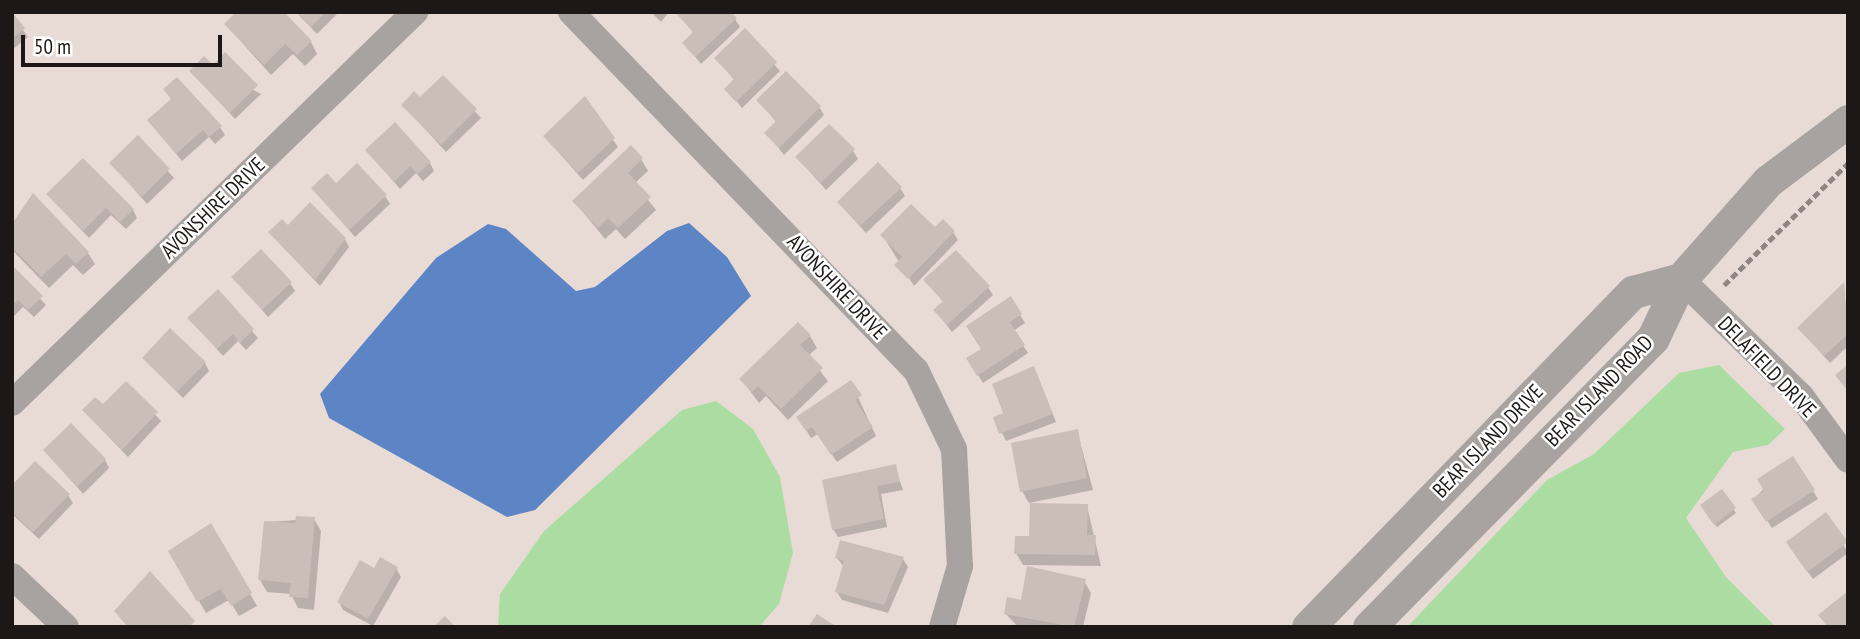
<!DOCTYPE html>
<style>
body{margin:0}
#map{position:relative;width:1860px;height:639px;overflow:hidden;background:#e8dbd6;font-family:"PT Sans Narrow",sans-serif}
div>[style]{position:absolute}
.green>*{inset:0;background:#abdda3}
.water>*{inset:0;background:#5d85c5}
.shadow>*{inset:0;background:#0003}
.building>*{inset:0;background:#cabeb9}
.path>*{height:4.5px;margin-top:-2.25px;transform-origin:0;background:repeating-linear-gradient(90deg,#8f8683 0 7px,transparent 0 10.5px)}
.minor>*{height:26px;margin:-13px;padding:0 13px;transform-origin:13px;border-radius:13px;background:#a8a2a1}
.tertiary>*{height:33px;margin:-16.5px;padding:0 16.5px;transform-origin:16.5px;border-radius:16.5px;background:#a8a2a1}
span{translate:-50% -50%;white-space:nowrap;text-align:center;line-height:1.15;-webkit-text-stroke:5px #fff;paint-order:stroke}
.street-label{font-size:21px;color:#1d1817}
.frame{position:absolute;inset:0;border:14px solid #1d1817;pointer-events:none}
.scale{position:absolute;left:21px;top:35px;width:201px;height:32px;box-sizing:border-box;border:4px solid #1d1817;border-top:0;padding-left:9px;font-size:21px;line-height:24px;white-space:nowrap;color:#1d1817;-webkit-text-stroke:5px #fff;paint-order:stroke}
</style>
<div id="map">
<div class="green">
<i style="clip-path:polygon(1719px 365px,1785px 429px,1768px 445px,1733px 452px,1686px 518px,1726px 577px,1776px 627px,1407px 627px,1547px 480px,1594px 454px,1679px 373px)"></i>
<i style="clip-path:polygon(716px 401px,753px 429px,780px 477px,793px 553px,779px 604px,759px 627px,498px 627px,500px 594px,544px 531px,682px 410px)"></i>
</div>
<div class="water">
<i style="clip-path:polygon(689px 223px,727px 257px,751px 296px,535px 510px,507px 517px,329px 418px,320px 394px,436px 258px,488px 224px,506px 229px,576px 291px,595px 287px,667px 231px)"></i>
</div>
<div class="shadow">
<i style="clip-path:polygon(296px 12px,339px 12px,317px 34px)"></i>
<i style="clip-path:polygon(651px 12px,669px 12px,661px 22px)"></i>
<i style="clip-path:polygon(677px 12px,735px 19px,740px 27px,701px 64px,684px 43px,694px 33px)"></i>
<i style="clip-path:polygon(12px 15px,28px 37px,12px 50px)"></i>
<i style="clip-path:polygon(226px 25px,311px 42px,317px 54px,305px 66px,293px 54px,271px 75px)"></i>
<i style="clip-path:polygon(745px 31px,780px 71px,742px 108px,727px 89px,735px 81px,716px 58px)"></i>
<i style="clip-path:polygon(213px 68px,261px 94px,235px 119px,191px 71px)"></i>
<i style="clip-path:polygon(443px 77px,481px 118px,446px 152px,403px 105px,420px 100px)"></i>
<i style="clip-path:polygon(165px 90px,220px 127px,225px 135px,215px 144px,209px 137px,182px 161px,149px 121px,172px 100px)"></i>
<i style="clip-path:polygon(584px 99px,618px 147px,583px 180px,545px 137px)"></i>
<i style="clip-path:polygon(759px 101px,819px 107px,824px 115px,784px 155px,767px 133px,777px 123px)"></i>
<i style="clip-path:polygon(138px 138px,174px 178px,147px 204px,111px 163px)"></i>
<i style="clip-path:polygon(367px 150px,430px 163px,434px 171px,423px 181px,416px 173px,400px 189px)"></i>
<i style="clip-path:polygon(853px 151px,858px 159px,826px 190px,797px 157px)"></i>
<i style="clip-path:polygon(641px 159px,648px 171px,635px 183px,656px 210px,625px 239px,616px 229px,605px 239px,574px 201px)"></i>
<i style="clip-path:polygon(336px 185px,385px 196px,390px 204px,355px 237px,313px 188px)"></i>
<i style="clip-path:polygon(900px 188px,905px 196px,866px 233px,839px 203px)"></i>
<i style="clip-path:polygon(48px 195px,133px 210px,137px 218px,126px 229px,111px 215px,89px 238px)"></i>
<i style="clip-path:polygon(33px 196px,88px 253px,95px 264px,83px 275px,73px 265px,49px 288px,12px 250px,12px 227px)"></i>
<i style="clip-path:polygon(288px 227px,345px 239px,349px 247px,320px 286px,270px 233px)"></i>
<i style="clip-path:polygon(935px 229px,953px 232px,958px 240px,914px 286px,883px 236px)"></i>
<i style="clip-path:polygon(12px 268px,46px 305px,34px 317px,23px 307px,12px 318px)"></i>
<i style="clip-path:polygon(234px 277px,290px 283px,295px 291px,268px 317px)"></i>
<i style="clip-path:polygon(926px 280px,988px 287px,993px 295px,952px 332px,935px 310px,944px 303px)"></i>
<i style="clip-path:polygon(1844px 285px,1848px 346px,1830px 363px,1799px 328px)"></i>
<i style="clip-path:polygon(218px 291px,258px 338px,246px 350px,238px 341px,223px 356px,190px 318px)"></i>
<i style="clip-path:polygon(1010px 299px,1025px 323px,1013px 331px,1028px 353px,983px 383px,973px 367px)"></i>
<i style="clip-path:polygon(810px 336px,817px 348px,808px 356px,828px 381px,788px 420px,766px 396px,759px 403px,742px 380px)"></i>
<i style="clip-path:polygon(144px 358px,205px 363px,209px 371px,183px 398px)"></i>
<i style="clip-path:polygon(1034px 369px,1056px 422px,1006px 441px,995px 418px,1005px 414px)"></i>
<i style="clip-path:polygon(851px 382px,876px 436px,837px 462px,818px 434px,811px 438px,803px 425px)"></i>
<i style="clip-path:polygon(126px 383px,161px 421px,128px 457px,84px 411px,103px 407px)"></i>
<i style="clip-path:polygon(1077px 431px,1093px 490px,1029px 503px,1022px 491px)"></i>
<i style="clip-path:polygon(45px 450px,105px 460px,109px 468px,83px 494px)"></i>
<i style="clip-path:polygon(1793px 458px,1818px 499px,1772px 528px,1754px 499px)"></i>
<i style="clip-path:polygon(895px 466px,903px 490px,881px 494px,887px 527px,838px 537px,833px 529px)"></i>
<i style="clip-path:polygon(12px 487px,68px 495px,73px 503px,39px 539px,12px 514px)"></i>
<i style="clip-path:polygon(1721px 491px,1736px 513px,1717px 527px,1704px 509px)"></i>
<i style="clip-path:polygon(1087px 506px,1101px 566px,1023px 565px,1016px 553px,1031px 538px)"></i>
<i style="clip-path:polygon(1826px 514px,1848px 553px,1813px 579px,1793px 551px)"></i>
<i style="clip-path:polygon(314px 519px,321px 531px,314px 610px,298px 608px,291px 594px,267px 592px,260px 580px,266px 522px)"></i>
<i style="clip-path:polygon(211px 525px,257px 606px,239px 616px,229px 600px,206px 613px,170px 552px)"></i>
<i style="clip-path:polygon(837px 558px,903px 559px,908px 567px,888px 613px,842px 600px,837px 592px,844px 567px)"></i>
<i style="clip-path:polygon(396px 568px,401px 577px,373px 626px,343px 610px,339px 602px,374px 570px)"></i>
<i style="clip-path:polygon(1084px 581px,1091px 593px,1083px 627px,1018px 627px,1005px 613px)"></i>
</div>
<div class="building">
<i style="clip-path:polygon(12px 12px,25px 28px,12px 39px)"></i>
<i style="clip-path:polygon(236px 12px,284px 12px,312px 41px,297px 55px,285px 44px,264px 65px,224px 24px)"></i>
<i style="clip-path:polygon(297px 12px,326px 12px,311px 27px)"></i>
<i style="clip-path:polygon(675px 12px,731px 12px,737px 18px,695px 57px,682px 43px,693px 32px)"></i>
<i style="clip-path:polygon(745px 28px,777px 62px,736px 102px,724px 89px,734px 79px,714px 58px)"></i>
<i style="clip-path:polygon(225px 52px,258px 85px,230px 113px,189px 71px,204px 56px,213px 65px)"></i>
<i style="clip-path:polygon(786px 71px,821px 106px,779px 148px,764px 133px,776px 121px,756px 100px)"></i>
<i style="clip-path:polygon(443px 75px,477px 109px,441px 145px,401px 105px,414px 91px,420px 97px)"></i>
<i style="clip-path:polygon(177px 77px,222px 126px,209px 137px,203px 130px,176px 154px,147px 120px,171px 99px,163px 89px)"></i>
<i style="clip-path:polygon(585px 96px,615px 138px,578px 173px,543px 136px)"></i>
<i style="clip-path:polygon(395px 122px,431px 162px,418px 174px,410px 166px,394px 182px,365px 150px)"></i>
<i style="clip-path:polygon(829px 124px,855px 149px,821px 183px,795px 157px)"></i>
<i style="clip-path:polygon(138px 135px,170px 169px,142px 197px,109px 163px)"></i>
<i style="clip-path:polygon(631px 145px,643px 158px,628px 173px,651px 197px,618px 228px,608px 218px,598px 228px,572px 201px)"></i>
<i style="clip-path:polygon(83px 158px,134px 209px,120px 222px,106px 208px,83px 231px,46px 194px)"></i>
<i style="clip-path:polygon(878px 162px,902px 187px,860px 226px,837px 202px)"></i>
<i style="clip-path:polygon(357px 163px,387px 195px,349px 230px,311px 188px,327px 173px,336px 183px)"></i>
<i style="clip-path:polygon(33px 193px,89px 252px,76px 264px,66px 254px,41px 277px,12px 247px,12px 224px)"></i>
<i style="clip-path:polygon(310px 202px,346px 238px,315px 280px,268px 232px,282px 219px,288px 225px)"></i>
<i style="clip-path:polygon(911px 204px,935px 227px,943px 219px,955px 231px,908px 279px,894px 265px,902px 257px,880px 235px)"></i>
<i style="clip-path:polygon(261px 249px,292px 282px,262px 310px,231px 277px)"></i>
<i style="clip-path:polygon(956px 250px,990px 286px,947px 325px,933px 310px,943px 301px,923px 280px)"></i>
<i style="clip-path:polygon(12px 265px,43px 296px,28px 310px,18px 300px,12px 306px)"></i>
<i style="clip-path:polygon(1844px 282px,1848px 334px,1824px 356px,1797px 328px)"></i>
<i style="clip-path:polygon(218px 289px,254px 329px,240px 343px,233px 334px,217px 349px,187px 318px)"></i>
<i style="clip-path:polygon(1011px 296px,1022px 314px,1010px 322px,1025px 345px,977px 376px,966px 358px,981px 349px,966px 326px)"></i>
<i style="clip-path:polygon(798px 322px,811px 335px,800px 345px,823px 368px,781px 409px,758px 386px,752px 392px,739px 379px)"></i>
<i style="clip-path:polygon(170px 328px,206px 362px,177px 392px,142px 358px)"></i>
<i style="clip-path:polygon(1848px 365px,1848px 391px,1835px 375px)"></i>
<i style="clip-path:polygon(1034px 366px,1053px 414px,999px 434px,993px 417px,1003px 413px,992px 384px)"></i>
<i style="clip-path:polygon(851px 380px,862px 395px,855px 400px,873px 427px,831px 455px,812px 427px,806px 431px,796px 417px)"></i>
<i style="clip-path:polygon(126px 381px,158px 412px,122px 450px,82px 410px,95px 397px,103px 404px)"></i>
<i style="clip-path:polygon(71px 423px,106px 459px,77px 487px,43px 450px)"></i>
<i style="clip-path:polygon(1078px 429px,1087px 478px,1020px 492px,1011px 443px)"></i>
<i style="clip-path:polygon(1793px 456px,1815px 490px,1766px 522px,1751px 499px,1764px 491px,1757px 479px)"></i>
<i style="clip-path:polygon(35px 461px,70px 494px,33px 532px,12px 512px,12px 485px)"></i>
<i style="clip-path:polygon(896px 464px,900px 482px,877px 486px,884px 519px,832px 530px,822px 480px)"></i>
<i style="clip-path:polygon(1722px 489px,1736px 508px,1714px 525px,1700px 505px)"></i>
<i style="clip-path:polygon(1030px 503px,1088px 504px,1087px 535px,1096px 535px,1095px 555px,1014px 554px,1015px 536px,1029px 536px)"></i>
<i style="clip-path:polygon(1826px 512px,1848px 542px,1807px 572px,1786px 542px)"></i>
<i style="clip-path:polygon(296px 516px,315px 517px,308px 598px,289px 597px,291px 583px,258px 580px,264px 521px,295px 523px)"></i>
<i style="clip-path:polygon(211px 523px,252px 593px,231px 606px,221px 589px,197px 602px,168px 551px)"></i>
<i style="clip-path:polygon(840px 540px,904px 557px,884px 605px,835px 592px,844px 561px,835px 558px)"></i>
<i style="clip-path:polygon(380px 557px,398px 567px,368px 619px,337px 602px,360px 560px,374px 568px)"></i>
<i style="clip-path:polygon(1027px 566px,1086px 579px,1074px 627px,1004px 614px,1007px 597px,1021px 600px)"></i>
<i style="clip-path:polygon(150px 571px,195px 621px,189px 627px,128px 627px,114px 611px)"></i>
<i style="clip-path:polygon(1848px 591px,1848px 627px,1828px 627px,1818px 615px)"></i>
<i style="clip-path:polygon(817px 614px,837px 627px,808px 627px)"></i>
<i style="clip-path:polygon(445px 616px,455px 627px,433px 627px)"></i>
</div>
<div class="path">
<i style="left:1724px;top:285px;width:174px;rotate:-44.5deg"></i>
</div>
<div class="minor">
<i style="left:571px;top:12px;width:497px;rotate:46.1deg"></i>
<i style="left:916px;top:370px;width:88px;rotate:64.3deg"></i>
<i style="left:954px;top:449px;width:117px;rotate:87.1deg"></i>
<i style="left:960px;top:566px;width:64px;rotate:106.4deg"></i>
<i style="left:1681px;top:279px;width:168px;rotate:44.3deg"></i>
<i style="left:1801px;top:396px;width:79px;rotate:53.7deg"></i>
<i style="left:12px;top:403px;width:562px;rotate:-44.13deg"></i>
<i style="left:12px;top:576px;width:74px;rotate:43.4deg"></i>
</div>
<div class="tertiary">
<i style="left:1308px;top:627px;width:467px;rotate:-45.9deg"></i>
<i style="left:1633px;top:292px;width:50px;rotate:-15.2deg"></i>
<i style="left:1369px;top:627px;width:405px;rotate:-45.5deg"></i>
<i style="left:1653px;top:338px;width:65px;rotate:-64.6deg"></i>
<i style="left:1681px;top:279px;width:131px;rotate:-48.4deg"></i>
<i style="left:1768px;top:181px;width:100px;rotate:-36.9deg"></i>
</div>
<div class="street-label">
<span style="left:213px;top:208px;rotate:-44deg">AVONSHIRE DRIVE</span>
<span style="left:837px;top:287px;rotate:47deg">AVONSHIRE DRIVE</span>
<span style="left:1767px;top:367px;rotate:46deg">DELAFIELD DRIVE</span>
<span style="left:1599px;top:391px;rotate:-46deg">BEAR ISLAND ROAD</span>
<span style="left:1488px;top:441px;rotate:-46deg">BEAR ISLAND DRIVE</span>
</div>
<div class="frame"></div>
<div class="scale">50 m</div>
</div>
